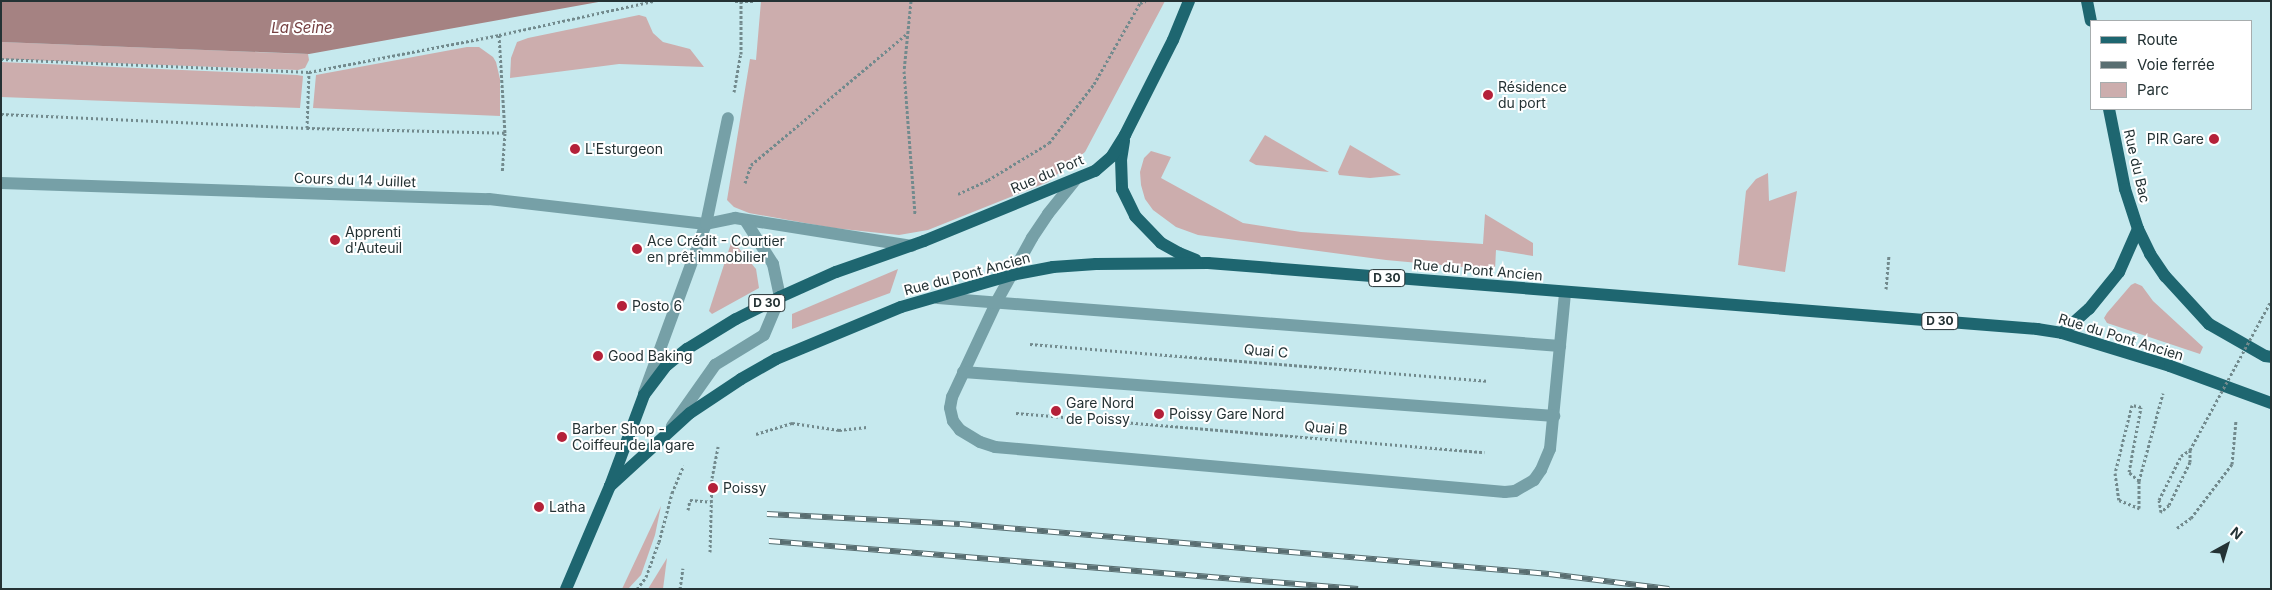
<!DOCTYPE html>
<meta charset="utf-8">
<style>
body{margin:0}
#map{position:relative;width:2272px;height:590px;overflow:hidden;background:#c6e9ee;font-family:Inter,sans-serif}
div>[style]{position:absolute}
.green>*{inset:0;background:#ccadad}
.water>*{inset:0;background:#a58282}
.path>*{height:3px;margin-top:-1.5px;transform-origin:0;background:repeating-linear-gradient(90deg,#728a8d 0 2.5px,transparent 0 5px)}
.lane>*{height:12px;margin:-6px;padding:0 6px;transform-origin:6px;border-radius:6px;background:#76a0a7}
.street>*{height:12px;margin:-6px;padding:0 6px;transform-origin:6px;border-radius:6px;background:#76a0a7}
.primary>*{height:12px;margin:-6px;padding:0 6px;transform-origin:6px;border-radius:6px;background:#1e6670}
.rail>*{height:5.5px;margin-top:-2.75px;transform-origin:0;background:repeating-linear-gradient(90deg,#fff 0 11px,#596e71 0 22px);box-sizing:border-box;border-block:1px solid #596e71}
.path-bridge>*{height:3px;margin-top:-1.5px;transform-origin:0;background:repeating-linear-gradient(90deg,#728a8d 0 2.5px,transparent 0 5px)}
.dots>*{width:14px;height:14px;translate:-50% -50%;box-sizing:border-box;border:2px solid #fff;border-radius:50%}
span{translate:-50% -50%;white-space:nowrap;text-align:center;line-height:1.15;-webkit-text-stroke:4px #fff;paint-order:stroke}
.shield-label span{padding:1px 4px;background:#fff;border:1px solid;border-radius:4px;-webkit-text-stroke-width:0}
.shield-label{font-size:12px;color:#243234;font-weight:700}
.poi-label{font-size:14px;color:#243234}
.left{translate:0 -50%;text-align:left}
.right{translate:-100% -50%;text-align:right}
.street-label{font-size:14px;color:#243234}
.water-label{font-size:15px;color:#764142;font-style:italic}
.frame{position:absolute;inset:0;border:2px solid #243234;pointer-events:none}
.legend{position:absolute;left:2090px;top:20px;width:162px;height:90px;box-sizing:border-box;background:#fff;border:1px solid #a7adae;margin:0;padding:6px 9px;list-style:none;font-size:15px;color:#243234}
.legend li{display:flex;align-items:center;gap:10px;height:25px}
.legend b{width:25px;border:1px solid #a7adae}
.north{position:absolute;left:2202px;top:520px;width:50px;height:50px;-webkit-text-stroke:4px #fff;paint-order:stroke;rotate:39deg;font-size:14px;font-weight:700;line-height:20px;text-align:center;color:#243234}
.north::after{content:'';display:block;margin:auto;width:18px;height:22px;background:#243234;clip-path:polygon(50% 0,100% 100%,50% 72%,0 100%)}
</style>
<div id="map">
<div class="green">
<i style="clip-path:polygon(761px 1px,1165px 1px,1085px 152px,1048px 182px,928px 230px,899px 235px,833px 228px,749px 213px,734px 207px,727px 200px,750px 59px,756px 60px)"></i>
<i style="clip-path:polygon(639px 15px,646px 17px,653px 33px,663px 42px,690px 49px,704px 67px,619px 64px,510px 78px,511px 58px,517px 42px,528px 38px)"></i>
<i style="clip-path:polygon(1px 42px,308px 54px,309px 60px,305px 68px,298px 70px,1px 59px)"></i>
<i style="clip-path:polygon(467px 47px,479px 47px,493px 57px,496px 62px,500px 79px,500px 116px,313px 108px,316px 75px)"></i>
<i style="clip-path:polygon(1px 62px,297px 75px,303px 76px,300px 108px,1px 97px)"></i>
<i style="clip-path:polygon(1265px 135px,1329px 172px,1256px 165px,1249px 161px)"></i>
<i style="clip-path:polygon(1350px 145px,1401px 175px,1370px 178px,1339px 175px,1338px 172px)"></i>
<i style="clip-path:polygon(1151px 151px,1171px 157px,1161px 178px,1243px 223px,1301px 232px,1483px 244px,1485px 214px,1533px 243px,1533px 256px,1496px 250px,1495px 270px,1386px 260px,1198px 235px,1176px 227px,1153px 210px,1145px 199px,1141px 185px,1140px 172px,1144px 158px)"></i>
<i style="clip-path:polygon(1768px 173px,1769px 201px,1797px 191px,1785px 272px,1738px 265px,1746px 191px,1756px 179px)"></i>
<i style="clip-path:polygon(732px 240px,756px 269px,759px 288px,712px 314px,709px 311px)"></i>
<i style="clip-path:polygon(898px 269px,890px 293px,792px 329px,792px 314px)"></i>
<i style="clip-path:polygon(2135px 283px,2142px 286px,2153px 301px,2203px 347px,2200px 354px,2107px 323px,2104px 318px,2107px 313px,2131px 285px)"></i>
<i style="clip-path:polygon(661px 506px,655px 535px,641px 575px,628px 589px,622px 589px)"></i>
<i style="clip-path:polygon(667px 558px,663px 589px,648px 589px)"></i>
</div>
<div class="water">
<i style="clip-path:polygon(1px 1px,604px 1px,309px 54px,1px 42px)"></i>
</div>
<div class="path">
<i style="left:735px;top:1px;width:20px"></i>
<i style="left:911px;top:1px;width:70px;rotate:95.7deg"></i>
<i style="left:904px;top:71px;width:144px;rotate:85.6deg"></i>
<i style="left:499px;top:35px;width:98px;rotate:86.5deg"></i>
<i style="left:505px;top:133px;width:39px;rotate:94deg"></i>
<i style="left:1px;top:59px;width:308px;rotate:2.4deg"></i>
<i style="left:309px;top:72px;width:194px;rotate:-11deg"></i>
<i style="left:499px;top:35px;width:159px;rotate:-12.4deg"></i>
<i style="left:734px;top:92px;width:39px;rotate:-80deg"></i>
<i style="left:741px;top:54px;width:31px;rotate:-90deg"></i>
<i style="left:1px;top:114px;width:306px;rotate:2.6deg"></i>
<i style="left:307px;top:128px;width:198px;rotate:1.4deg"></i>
<i style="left:307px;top:128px;width:56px;rotate:-88deg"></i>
<i style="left:745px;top:183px;width:19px;rotate:-72deg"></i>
<i style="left:751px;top:165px;width:205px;rotate:-40.1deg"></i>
<i style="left:958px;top:194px;width:33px;rotate:-25deg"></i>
<i style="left:988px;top:180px;width:71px;rotate:-31.2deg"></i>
<i style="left:1049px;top:143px;width:74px;rotate:-52.7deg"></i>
<i style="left:1094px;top:84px;width:93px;rotate:-60.4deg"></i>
<i style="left:1140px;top:3px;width:6px;rotate:-18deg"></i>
<i style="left:1886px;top:289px;width:33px;rotate:-85deg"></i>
<i style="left:1030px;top:344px;width:458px;rotate:4.6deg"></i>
<i style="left:1016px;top:413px;width:470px;rotate:4.8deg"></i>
<i style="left:756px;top:434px;width:38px;rotate:-17deg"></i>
<i style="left:792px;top:423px;width:48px;rotate:8.5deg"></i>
<i style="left:839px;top:430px;width:28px;rotate:-6deg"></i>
<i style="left:2190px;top:450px;width:12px;rotate:90deg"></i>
<i style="left:2190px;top:462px;width:48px;rotate:116deg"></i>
<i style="left:2169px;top:505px;width:11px;rotate:139deg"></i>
<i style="left:2161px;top:512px;width:12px;rotate:-99deg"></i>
<i style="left:2159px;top:500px;width:49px;rotate:-63.4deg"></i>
<i style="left:2181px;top:456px;width:11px;rotate:-34deg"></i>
<i style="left:2139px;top:481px;width:13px;rotate:-138deg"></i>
<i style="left:2129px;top:472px;width:66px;rotate:-79.5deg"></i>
<i style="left:2141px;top:407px;width:9px;rotate:-167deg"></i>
<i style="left:2132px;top:405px;width:70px;rotate:104deg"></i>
<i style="left:2115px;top:473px;width:27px;rotate:82deg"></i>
<i style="left:2119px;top:500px;width:22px;rotate:22deg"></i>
<i style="left:2139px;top:508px;width:27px;rotate:-90deg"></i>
<i style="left:2139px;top:481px;width:91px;rotate:-74.7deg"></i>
<i style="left:688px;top:510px;width:10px;rotate:-79deg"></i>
<i style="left:690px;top:500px;width:21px;rotate:5deg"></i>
<i style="left:2177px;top:528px;width:17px;rotate:-36deg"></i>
<i style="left:2191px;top:518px;width:68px;rotate:-52.8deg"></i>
<i style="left:2232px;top:464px;width:44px;rotate:-84.8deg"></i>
<i style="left:710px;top:552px;width:74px;rotate:-88.5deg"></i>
<i style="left:712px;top:478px;width:32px;rotate:-79deg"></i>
<i style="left:637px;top:589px;width:15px;rotate:-53deg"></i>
<i style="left:646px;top:577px;width:37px;rotate:-70deg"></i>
<i style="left:659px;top:542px;width:51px;rotate:-75.1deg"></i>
<i style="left:672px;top:493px;width:30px;rotate:-67deg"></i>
<i style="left:680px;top:589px;width:21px;rotate:-82deg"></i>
</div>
<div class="lane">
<i style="left:1076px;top:179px;width:45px;rotate:128.7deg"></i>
<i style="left:1048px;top:214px;width:29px;rotate:124deg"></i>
<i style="left:1032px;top:238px;width:72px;rotate:119.1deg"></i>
<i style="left:997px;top:301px;width:106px;rotate:115.1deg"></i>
<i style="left:952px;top:397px;width:11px;rotate:100deg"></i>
<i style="left:950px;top:408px;width:13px;rotate:77deg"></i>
<i style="left:953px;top:421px;width:11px;rotate:52deg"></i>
<i style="left:960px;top:430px;width:23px;rotate:31deg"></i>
<i style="left:980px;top:442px;width:16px;rotate:18deg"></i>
<i style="left:995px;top:447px;width:512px;rotate:5.04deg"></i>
<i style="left:1505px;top:492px;width:10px;rotate:-6deg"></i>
<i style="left:1515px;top:491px;width:22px;rotate:-30deg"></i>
<i style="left:1534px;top:480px;width:12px;rotate:-55deg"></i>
<i style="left:1541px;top:470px;width:23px;rotate:-67deg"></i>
<i style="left:1550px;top:449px;width:157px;rotate:-84.5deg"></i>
<i style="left:938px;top:298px;width:624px;rotate:4.41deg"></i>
<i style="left:963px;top:372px;width:593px;rotate:4.26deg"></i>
</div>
<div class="street">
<i style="left:1px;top:183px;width:488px;rotate:1.9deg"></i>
<i style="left:489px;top:199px;width:218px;rotate:6.6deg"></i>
<i style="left:706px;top:224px;width:30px;rotate:-12deg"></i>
<i style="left:735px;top:218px;width:179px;rotate:9deg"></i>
<i style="left:644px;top:393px;width:180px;rotate:-69.9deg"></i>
<i style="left:706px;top:224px;width:108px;rotate:-78.3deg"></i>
<i style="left:672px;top:426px;width:75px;rotate:-54.8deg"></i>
<i style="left:715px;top:365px;width:57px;rotate:-31.5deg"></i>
<i style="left:764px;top:335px;width:41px;rotate:-67.2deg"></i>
<i style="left:780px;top:297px;width:34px;rotate:-102deg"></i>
<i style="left:773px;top:264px;width:52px;rotate:-122.5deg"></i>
</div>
<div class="primary">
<i style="left:2087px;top:1px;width:20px;rotate:79deg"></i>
<i style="left:2109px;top:109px;width:82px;rotate:78.7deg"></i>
<i style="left:2125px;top:189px;width:42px;rotate:72deg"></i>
<i style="left:2138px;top:229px;width:28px;rotate:64deg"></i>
<i style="left:2150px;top:254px;width:27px;rotate:56deg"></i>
<i style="left:2165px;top:276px;width:65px;rotate:47.5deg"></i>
<i style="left:2209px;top:324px;width:64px;rotate:29.7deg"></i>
<i style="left:2265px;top:356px;width:6px;rotate:9deg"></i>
<i style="left:1124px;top:141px;width:18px;rotate:99deg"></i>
<i style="left:1121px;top:159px;width:30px;rotate:88deg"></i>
<i style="left:1122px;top:189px;width:30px;rotate:64deg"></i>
<i style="left:1135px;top:216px;width:37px;rotate:46deg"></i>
<i style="left:1161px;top:243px;width:21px;rotate:29deg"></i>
<i style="left:1179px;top:253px;width:18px;rotate:22deg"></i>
<i style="left:2062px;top:333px;width:36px;rotate:-42deg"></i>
<i style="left:2089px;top:309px;width:48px;rotate:-51deg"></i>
<i style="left:2119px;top:272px;width:47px;rotate:-66.2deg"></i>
<i style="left:610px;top:486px;width:108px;rotate:-42.4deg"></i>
<i style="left:690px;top:413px;width:61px;rotate:-33.7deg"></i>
<i style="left:741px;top:379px;width:40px;rotate:-29.7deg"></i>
<i style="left:776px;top:359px;width:135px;rotate:-22.6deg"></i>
<i style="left:901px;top:307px;width:116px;rotate:-16.1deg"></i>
<i style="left:1012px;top:275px;width:42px;rotate:-11deg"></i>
<i style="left:1053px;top:267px;width:43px;rotate:-4deg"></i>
<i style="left:1096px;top:264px;width:112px;rotate:-0.5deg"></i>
<i style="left:1208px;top:263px;width:832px;rotate:4.55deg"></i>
<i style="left:2037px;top:329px;width:25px;rotate:9deg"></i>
<i style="left:2062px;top:333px;width:113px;rotate:17deg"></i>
<i style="left:2170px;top:366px;width:108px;rotate:20.1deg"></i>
<i style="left:566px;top:589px;width:112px;rotate:-66.9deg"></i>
<i style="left:610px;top:486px;width:97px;rotate:-69.5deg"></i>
<i style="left:644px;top:395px;width:38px;rotate:-53deg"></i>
<i style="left:667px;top:365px;width:26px;rotate:-39deg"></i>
<i style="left:687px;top:349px;width:57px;rotate:-31.5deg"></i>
<i style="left:736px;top:319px;width:49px;rotate:-26.6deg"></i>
<i style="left:780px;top:297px;width:61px;rotate:-24.1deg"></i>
<i style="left:836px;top:272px;width:93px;rotate:-19.4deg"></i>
<i style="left:924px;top:241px;width:185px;rotate:-22.3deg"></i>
<i style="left:1095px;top:171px;width:23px;rotate:-41deg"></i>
<i style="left:1112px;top:156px;width:25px;rotate:-58deg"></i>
<i style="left:1125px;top:135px;width:106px;rotate:-63.2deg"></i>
<i style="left:1173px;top:40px;width:42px;rotate:-67.7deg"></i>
</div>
<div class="rail">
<i style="left:767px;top:514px;width:193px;rotate:3deg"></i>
<i style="left:960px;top:524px;width:591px;rotate:4.85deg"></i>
<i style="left:1549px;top:574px;width:121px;rotate:7.1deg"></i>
<i style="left:769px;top:541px;width:591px;rotate:4.66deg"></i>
</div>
<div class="path-bridge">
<i style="left:741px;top:1px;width:22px;rotate:90deg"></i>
<i style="left:2190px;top:450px;width:170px;rotate:-61.5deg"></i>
</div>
<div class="dots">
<i style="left:1488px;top:95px;background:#b42139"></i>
<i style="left:2214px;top:139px;background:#b42139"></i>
<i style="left:575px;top:149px;background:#b42139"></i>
<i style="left:335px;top:240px;background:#b42139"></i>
<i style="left:637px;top:249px;background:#b42139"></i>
<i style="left:622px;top:306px;background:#b42139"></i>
<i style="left:598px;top:356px;background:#b42139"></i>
<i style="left:1056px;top:411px;background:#b42139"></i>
<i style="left:1159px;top:414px;background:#b42139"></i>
<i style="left:562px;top:437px;background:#b42139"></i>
<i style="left:713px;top:488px;background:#b42139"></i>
<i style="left:539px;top:507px;background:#b42139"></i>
</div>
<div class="shield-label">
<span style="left:1387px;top:278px">D 30</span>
<span style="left:767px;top:303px">D 30</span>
<span style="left:1940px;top:321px">D 30</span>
</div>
<div class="poi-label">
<span class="left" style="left:1498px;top:95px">Résidence<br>du port</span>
<span class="right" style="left:2204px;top:139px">PIR Gare</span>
<span class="left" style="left:585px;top:149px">L'Esturgeon</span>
<span class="left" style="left:345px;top:240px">Apprenti<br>d'Auteuil</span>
<span class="left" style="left:647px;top:249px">Ace Crédit - Courtier<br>en prêt immobilier</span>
<span class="left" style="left:632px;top:306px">Posto 6</span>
<span class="left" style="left:608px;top:356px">Good Baking</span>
<span class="left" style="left:1066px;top:411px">Gare Nord<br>de Poissy</span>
<span class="left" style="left:1169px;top:414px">Poissy Gare Nord</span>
<span class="left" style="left:572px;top:437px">Barber Shop -<br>Coiffeur de la gare</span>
<span class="left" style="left:723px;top:488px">Poissy</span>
<span class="left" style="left:549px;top:507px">Latha</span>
</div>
<div class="street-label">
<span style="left:2137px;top:166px;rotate:77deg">Rue du Bac</span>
<span style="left:1047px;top:174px;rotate:-23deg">Rue du Port</span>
<span style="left:355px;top:180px;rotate:2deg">Cours du 14 Juillet</span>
<span style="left:1478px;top:270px;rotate:5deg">Rue du Pont Ancien</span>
<span style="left:967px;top:274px;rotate:-15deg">Rue du Pont Ancien</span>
<span style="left:2121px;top:337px;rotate:17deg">Rue du Pont Ancien</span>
<span style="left:1266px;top:351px;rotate:5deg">Quai C</span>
<span style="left:1326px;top:428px;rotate:5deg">Quai B</span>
</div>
<div class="water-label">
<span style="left:302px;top:28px">La Seine</span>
</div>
<div class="frame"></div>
<ul class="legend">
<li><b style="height:6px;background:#1e6670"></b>Route</li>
<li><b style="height:6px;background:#596e71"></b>Voie ferrée</li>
<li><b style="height:14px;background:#ccadad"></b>Parc</li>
</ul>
<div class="north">N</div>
</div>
